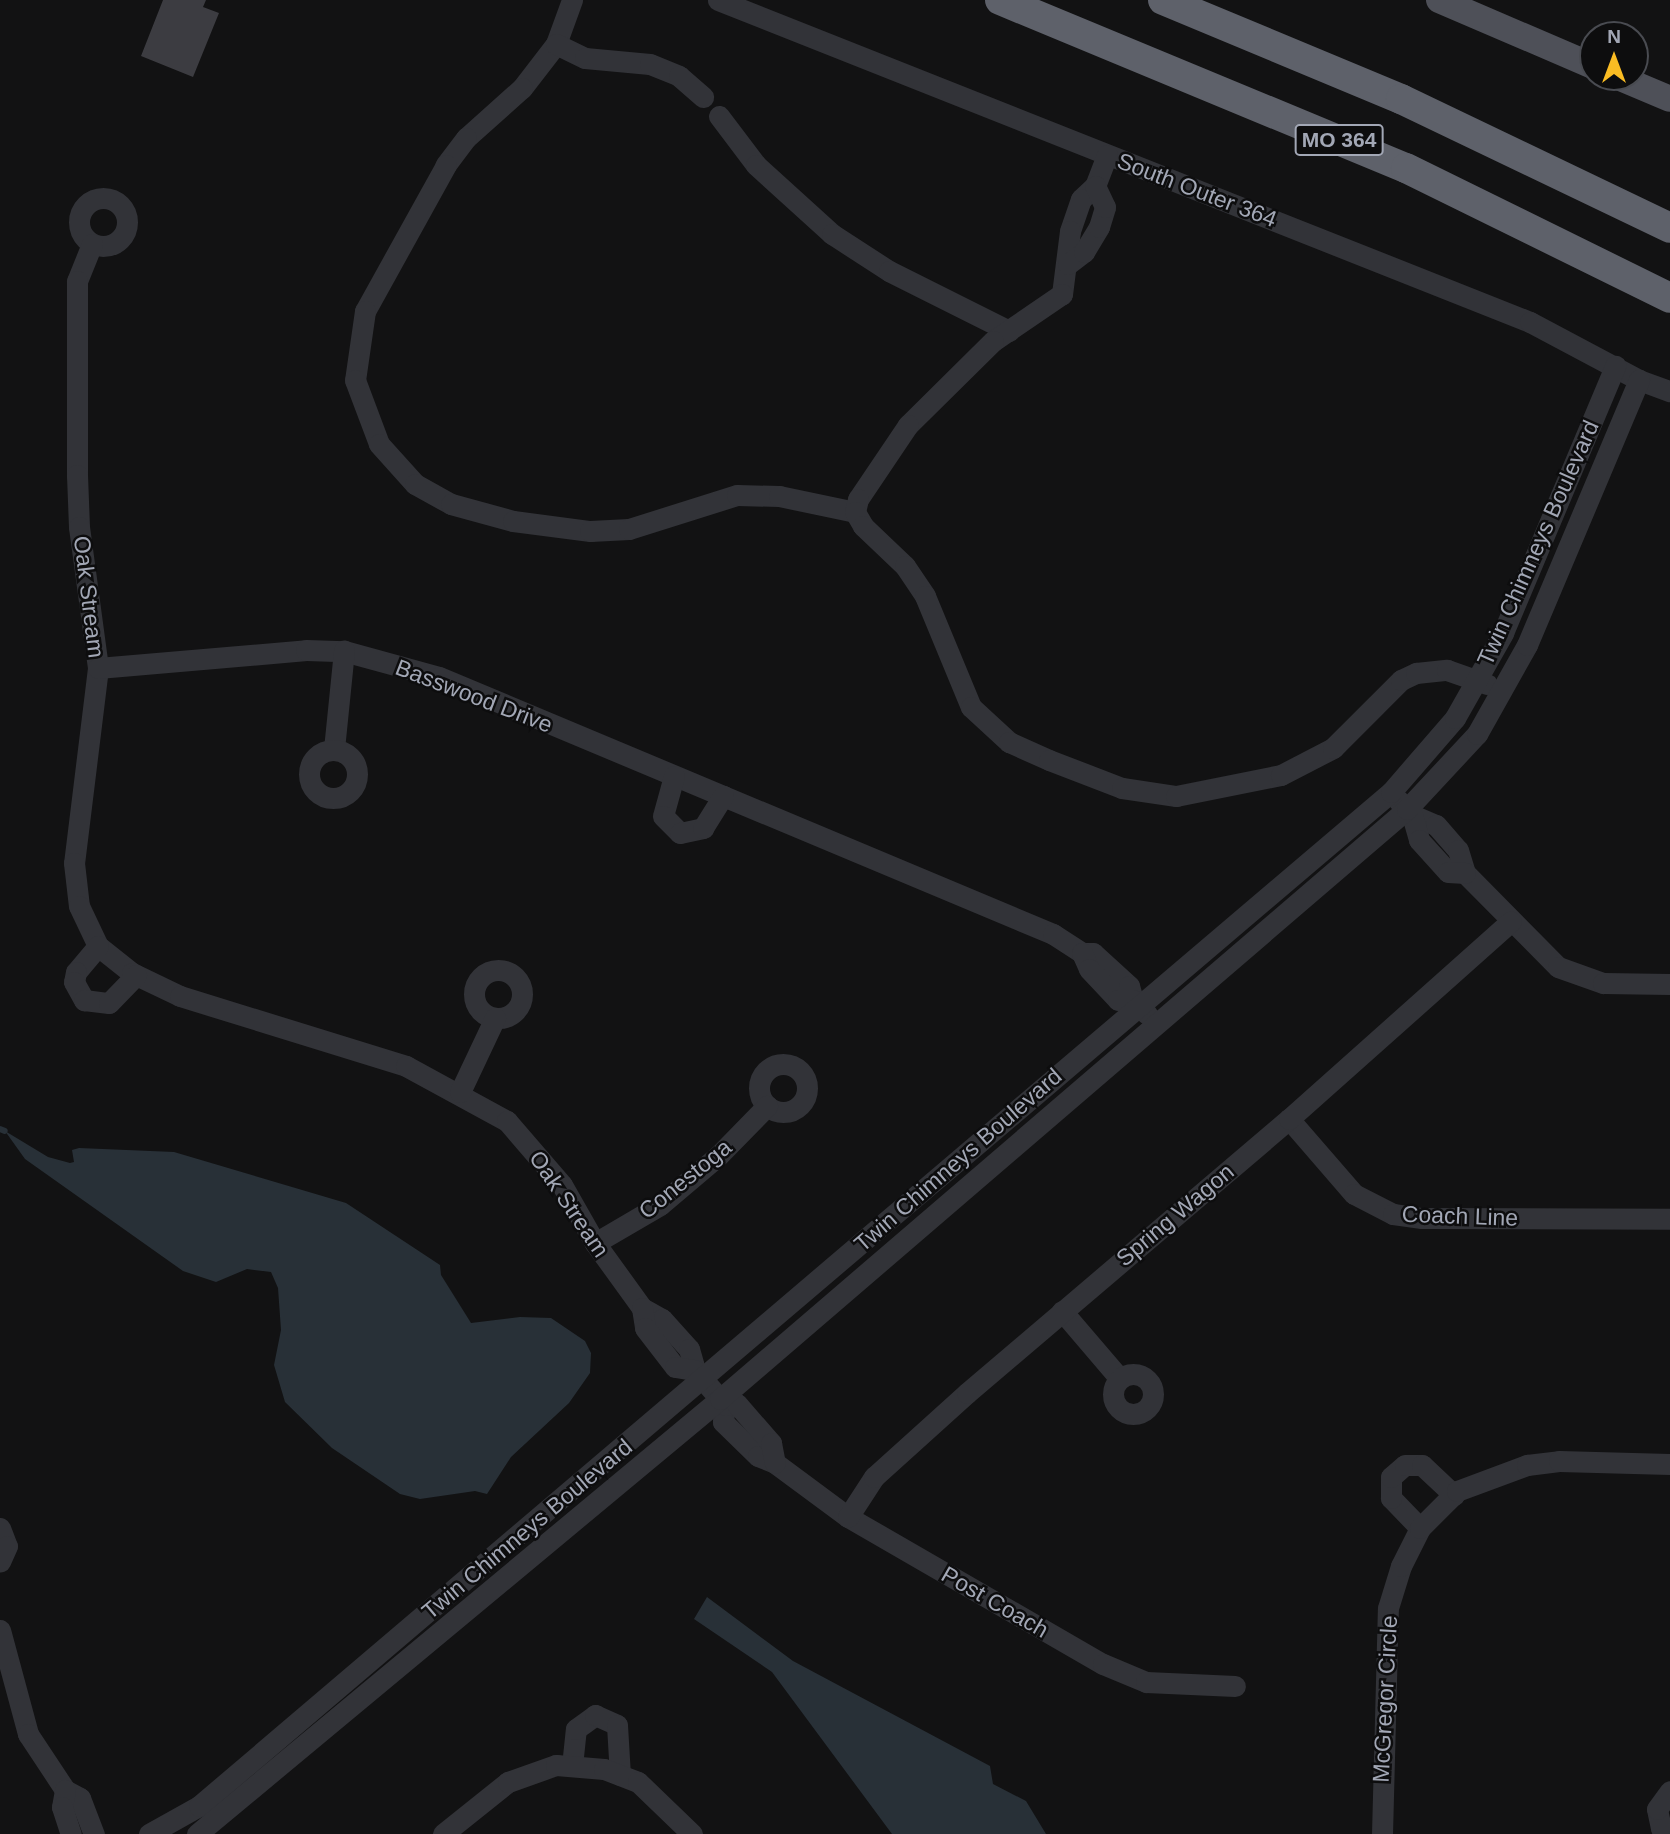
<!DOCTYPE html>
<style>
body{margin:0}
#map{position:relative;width:1670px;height:1834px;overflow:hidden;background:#121213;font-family:Helvetica,sans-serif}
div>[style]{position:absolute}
.water>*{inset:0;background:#283037}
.stream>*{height:6px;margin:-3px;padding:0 3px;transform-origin:3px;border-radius:3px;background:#283037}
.building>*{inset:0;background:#3c3c41}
.minor>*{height:21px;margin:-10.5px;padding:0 10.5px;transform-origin:10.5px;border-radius:10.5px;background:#323338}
.minor>.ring{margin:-10.5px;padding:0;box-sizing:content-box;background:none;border:21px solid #323338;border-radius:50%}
.major>*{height:26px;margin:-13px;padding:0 13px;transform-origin:13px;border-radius:13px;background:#4e5058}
.highway>*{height:30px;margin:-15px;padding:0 15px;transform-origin:15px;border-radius:15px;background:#5e616a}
span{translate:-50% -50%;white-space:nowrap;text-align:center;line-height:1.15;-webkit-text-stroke:5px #0d0d0e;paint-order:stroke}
.shield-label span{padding:2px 5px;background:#0d0d0e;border:2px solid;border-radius:5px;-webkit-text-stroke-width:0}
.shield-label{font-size:21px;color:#a2a7b5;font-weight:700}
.street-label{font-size:23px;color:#a2a7b5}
.north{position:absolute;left:1579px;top:21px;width:70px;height:70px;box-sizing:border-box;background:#0d0d0e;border:2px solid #494b51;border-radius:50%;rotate:0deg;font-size:19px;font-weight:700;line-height:28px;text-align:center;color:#a2a7b5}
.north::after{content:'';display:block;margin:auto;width:24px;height:32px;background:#fabc23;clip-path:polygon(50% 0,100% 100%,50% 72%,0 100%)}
</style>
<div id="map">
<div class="water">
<i style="clip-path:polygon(5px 1131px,48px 1157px,70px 1163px,74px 1162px,72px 1150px,79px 1148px,174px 1152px,346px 1203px,440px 1265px,441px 1275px,471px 1323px,520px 1317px,551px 1318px,585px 1341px,591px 1353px,590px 1373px,569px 1403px,511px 1457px,487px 1494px,475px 1491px,420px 1499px,400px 1494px,332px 1448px,285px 1402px,274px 1365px,281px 1330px,278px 1288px,271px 1272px,247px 1269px,216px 1282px,183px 1271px,25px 1159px)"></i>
<i style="clip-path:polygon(707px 1597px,793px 1661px,990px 1766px,993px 1784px,1026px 1801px,1046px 1834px,892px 1834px,772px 1672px,694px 1619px)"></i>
</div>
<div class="stream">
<i style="left:0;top:1129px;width:5px;rotate:22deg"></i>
</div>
<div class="building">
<i style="clip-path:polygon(163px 0,206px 0,203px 7px,219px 13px,193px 77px,141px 56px)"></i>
</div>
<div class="minor">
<i style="left:572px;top:0;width:47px;rotate:110deg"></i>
<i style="left:556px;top:44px;width:56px;rotate:127.7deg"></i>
<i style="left:522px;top:88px;width:75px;rotate:138.2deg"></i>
<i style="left:466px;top:138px;width:34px;rotate:127deg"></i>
<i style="left:446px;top:165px;width:167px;rotate:119deg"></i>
<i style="left:365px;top:311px;width:70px;rotate:98.2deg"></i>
<i style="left:355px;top:380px;width:68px;rotate:69.4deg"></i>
<i style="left:379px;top:444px;width:54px;rotate:48deg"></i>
<i style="left:415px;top:484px;width:41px;rotate:29.1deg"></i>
<i style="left:451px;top:504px;width:64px;rotate:15.3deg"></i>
<i style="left:513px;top:521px;width:78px;rotate:7.4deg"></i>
<i style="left:590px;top:531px;width:39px;rotate:-3deg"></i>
<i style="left:629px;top:529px;width:113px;rotate:-17.5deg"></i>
<i style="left:737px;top:495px;width:42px;rotate:1.4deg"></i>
<i style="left:779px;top:496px;width:78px;rotate:11.9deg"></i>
<i style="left:718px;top:0;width:874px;rotate:21.63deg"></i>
<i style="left:1530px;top:322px;width:123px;rotate:28deg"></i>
<i style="left:1639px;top:380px;width:33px;rotate:20deg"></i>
<i style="left:556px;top:44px;width:32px;rotate:26deg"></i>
<i style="left:585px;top:58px;width:65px;rotate:5.3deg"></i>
<i style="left:650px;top:64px;width:31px;rotate:22deg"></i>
<i style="left:679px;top:76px;width:32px;rotate:41deg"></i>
<i style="left:719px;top:116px;width:61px;rotate:52.9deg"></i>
<i style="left:756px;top:165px;width:103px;rotate:42.2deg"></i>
<i style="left:832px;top:234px;width:68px;rotate:33deg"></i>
<i style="left:889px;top:271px;width:134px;rotate:26.6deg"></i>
<i style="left:1107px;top:155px;width:33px;rotate:111deg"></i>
<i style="left:1095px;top:186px;width:19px;rotate:137deg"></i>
<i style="left:1081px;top:199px;width:34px;rotate:109deg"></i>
<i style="left:1070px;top:231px;width:64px;rotate:97.2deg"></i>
<i style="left:1062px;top:294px;width:83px;rotate:145.7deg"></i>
<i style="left:993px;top:341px;width:120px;rotate:135.3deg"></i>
<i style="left:908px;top:425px;width:89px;rotate:124deg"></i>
<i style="left:858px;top:499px;width:13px;rotate:103deg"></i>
<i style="left:855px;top:512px;width:16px;rotate:60deg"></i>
<i style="left:863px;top:526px;width:58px;rotate:43.6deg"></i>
<i style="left:905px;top:566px;width:36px;rotate:56deg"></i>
<i style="left:925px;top:596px;width:120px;rotate:67.5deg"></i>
<i style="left:971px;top:707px;width:52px;rotate:42.6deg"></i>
<i style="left:1009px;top:742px;width:44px;rotate:24.2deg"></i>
<i style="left:1049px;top:760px;width:78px;rotate:21deg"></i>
<i style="left:1122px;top:788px;width:55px;rotate:8.4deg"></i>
<i style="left:1176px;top:796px;width:107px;rotate:-11.3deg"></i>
<i style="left:1281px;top:775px;width:59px;rotate:-27.4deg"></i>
<i style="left:1333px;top:748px;width:96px;rotate:-45deg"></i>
<i style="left:1401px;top:680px;width:17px;rotate:-25deg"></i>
<i style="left:1416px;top:673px;width:31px;rotate:-6deg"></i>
<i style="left:1447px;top:670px;width:42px;rotate:19.3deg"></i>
<i class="ring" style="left:79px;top:198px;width:27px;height:27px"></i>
<i style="left:92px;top:244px;width:40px;rotate:112deg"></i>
<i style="left:77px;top:281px;width:194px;rotate:90deg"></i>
<i style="left:77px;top:475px;width:52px;rotate:87.8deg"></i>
<i style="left:79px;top:527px;width:142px;rotate:82.3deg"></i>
<i style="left:98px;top:668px;width:196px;rotate:97deg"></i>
<i style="left:74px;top:863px;width:43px;rotate:83.4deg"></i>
<i style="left:79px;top:906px;width:44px;rotate:64.6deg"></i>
<i style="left:98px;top:946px;width:43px;rotate:38.5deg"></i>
<i style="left:132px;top:973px;width:53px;rotate:25.6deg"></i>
<i style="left:180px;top:996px;width:237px;rotate:17.2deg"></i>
<i style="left:406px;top:1066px;width:115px;rotate:28.6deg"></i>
<i style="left:507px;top:1121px;width:84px;rotate:49.3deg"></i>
<i style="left:562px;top:1185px;width:67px;rotate:60.4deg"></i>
<i style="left:595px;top:1243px;width:80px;rotate:54.1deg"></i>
<i style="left:642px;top:1308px;width:23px;rotate:29deg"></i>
<i style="left:662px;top:1319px;width:40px;rotate:48deg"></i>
<i style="left:689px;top:1349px;width:22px;rotate:74deg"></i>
<i style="left:695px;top:1370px;width:46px;rotate:49.4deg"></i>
<i style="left:725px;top:1405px;width:17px;rotate:97deg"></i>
<i style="left:723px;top:1422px;width:49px;rotate:44.2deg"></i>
<i style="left:758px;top:1456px;width:18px;rotate:22deg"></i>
<i style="left:775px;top:1463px;width:91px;rotate:36.5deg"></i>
<i style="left:848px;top:1517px;width:294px;rotate:30deg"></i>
<i style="left:1103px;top:1664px;width:47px;rotate:22.7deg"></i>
<i style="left:1146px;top:1682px;width:89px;rotate:2.6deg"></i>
<i style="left:1068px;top:264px;width:20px;rotate:-37deg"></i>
<i style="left:1084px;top:252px;width:29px;rotate:-59deg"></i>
<i style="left:1099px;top:227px;width:21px;rotate:-73deg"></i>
<i style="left:1105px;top:207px;width:23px;rotate:-115deg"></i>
<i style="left:98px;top:668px;width:209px;rotate:-4.9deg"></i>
<i style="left:306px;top:650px;width:38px;rotate:2deg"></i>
<i style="left:344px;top:651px;width:98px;rotate:15.3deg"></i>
<i style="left:439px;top:677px;width:666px;rotate:22.71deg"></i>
<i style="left:1053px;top:934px;width:35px;rotate:33deg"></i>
<i style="left:1082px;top:953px;width:11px"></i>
<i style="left:1093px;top:953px;width:49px;rotate:42.5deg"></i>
<i style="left:1129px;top:986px;width:15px;rotate:74deg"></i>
<i style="left:1133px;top:1000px;width:20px;rotate:45deg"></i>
<i style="left:334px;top:749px;width:99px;rotate:-84.2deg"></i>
<i class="ring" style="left:309px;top:750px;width:27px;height:27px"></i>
<i style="left:674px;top:776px;width:41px;rotate:105.4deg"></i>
<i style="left:663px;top:816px;width:24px;rotate:45deg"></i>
<i style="left:680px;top:833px;width:24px;rotate:-12deg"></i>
<i style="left:703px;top:828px;width:38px;rotate:-58deg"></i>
<i style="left:1398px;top:800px;width:21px;rotate:47deg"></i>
<i style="left:1412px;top:815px;width:26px;rotate:23deg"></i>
<i style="left:1436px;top:825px;width:33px;rotate:49deg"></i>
<i style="left:1458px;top:850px;width:24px;rotate:73deg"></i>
<i style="left:1465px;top:873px;width:132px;rotate:45.3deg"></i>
<i style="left:1558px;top:967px;width:48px;rotate:19.6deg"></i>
<i style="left:1603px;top:983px;width:67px;rotate:0.9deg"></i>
<i style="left:1412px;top:815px;width:26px;rotate:74deg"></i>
<i style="left:1419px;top:840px;width:43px;rotate:47.8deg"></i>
<i style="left:1448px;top:872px;width:17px;rotate:3deg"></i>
<i style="left:98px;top:946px;width:34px;rotate:130deg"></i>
<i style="left:76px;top:972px;width:10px;rotate:101deg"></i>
<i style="left:74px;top:982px;width:21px;rotate:61deg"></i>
<i style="left:84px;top:1000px;width:25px;rotate:7deg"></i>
<i style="left:109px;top:1003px;width:39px;rotate:-46deg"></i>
<i style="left:1082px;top:953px;width:17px;rotate:66deg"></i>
<i style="left:1089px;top:969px;width:42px;rotate:46.9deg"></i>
<i style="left:1118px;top:1000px;width:15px"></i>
<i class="ring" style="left:474px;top:970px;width:27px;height:27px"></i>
<i class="ring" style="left:759px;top:1064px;width:27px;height:27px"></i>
<i style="left:460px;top:1092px;width:82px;rotate:-64.7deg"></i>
<i style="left:1289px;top:1119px;width:99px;rotate:49.1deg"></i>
<i style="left:1354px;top:1194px;width:44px;rotate:27.1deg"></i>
<i style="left:1393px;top:1214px;width:29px;rotate:8deg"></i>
<i style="left:1422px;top:1218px;width:248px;rotate:0.2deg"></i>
<i style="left:595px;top:1243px;width:75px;rotate:-30.3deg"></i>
<i style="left:660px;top:1205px;width:77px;rotate:-40.3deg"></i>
<i style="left:719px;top:1155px;width:69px;rotate:-45.6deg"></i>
<i style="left:642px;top:1308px;width:20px;rotate:81deg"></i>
<i style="left:645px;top:1328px;width:49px;rotate:52.4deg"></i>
<i style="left:675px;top:1367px;width:20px;rotate:9deg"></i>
<i style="left:1062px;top:1311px;width:89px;rotate:49.5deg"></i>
<i class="ring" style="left:1113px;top:1374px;width:19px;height:19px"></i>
<i style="left:725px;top:1405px;width:12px;rotate:-5deg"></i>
<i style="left:737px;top:1404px;width:52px;rotate:48.9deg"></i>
<i style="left:771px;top:1443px;width:20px;rotate:79deg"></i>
<i style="left:848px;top:1517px;width:48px;rotate:-57deg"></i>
<i style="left:874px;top:1477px;width:125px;rotate:-42.1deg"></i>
<i style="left:967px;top:1393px;width:423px;rotate:-40.4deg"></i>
<i style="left:1289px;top:1119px;width:297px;rotate:-41.7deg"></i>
<i style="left:0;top:1528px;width:19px;rotate:69deg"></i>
<i style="left:7px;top:1546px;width:17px;rotate:114deg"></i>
<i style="left:1420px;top:1528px;width:42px;rotate:-134deg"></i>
<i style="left:1391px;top:1498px;width:21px;rotate:-90deg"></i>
<i style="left:1391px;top:1477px;width:18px;rotate:-41deg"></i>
<i style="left:1405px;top:1465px;width:17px"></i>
<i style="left:1422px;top:1465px;width:44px;rotate:43.2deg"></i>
<i style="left:0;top:1630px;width:108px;rotate:74.9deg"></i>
<i style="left:28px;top:1734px;width:67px;rotate:56.5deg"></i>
<i style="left:65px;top:1790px;width:17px;rotate:28deg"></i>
<i style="left:80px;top:1798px;width:39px;rotate:69deg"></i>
<i style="left:572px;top:1766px;width:37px;rotate:-84deg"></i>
<i style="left:576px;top:1729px;width:24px;rotate:-36deg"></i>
<i style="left:595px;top:1715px;width:24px;rotate:24deg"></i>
<i style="left:617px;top:1725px;width:50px;rotate:86.6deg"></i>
<i style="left:65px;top:1790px;width:17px;rotate:100deg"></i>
<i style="left:62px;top:1807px;width:28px;rotate:72deg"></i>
<i style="left:149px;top:1834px;width:57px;rotate:-29.2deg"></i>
<i style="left:199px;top:1806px;width:1565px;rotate:-40.39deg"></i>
<i style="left:1391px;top:792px;width:98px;rotate:-49.1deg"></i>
<i style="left:1455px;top:718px;width:98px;rotate:-60.5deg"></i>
<i style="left:1503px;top:633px;width:290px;rotate:-67.2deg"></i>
<i style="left:197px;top:1834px;width:680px;rotate:-39.75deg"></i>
<i style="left:720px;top:1399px;width:906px;rotate:-40.66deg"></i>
<i style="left:1407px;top:809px;width:103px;rotate:-47deg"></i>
<i style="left:1477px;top:734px;width:102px;rotate:-60.7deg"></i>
<i style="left:1527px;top:645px;width:288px;rotate:-67.1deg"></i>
<i style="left:443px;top:1834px;width:83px;rotate:-38.7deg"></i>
<i style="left:508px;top:1782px;width:51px;rotate:-19.5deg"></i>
<i style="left:556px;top:1765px;width:48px;rotate:4.8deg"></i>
<i style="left:604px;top:1769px;width:36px;rotate:21deg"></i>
<i style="left:638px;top:1782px;width:75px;rotate:43.9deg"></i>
<i style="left:1382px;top:1834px;width:226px;rotate:-88.5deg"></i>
<i style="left:1388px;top:1608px;width:44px;rotate:-72.8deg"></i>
<i style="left:1401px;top:1566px;width:42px;rotate:-63.4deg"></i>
<i style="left:1420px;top:1528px;width:52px;rotate:-45deg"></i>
<i style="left:1457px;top:1491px;width:75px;rotate:-20.4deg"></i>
<i style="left:1527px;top:1465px;width:32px;rotate:-7deg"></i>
<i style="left:1559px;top:1461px;width:111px;rotate:1.5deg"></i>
<i style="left:1668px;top:1834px;width:9px;rotate:-139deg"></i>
<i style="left:1661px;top:1828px;width:19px;rotate:-102deg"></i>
<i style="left:1657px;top:1809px;width:22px;rotate:-54deg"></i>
</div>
<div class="major">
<i style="left:1439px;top:0;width:168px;rotate:23.2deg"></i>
<i style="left:1618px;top:77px;width:56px;rotate:22.9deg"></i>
</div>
<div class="highway">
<i style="left:1000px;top:0;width:439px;rotate:22.5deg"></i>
<i style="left:1406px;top:168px;width:294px;rotate:26.2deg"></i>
<i style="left:1163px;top:0;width:258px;rotate:22.6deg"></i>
<i style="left:1401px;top:99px;width:298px;rotate:25.6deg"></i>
</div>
<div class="shield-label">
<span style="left:1339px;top:140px">MO 364</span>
</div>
<div class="street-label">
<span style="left:1197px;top:190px;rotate:21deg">South Outer 364</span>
<span style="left:1538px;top:543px;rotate:-66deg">Twin Chimneys Boulevard</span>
<span style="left:89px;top:597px;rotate:83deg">Oak Stream</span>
<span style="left:474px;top:696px;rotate:21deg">Basswood Drive</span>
<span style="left:958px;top:1160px;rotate:-41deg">Twin Chimneys Boulevard</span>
<span style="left:685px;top:1179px;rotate:-39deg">Conestoga</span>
<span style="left:569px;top:1204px;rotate:56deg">Oak Stream</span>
<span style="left:1175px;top:1215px;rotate:-40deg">Spring Wagon</span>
<span style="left:1460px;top:1216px;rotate:2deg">Coach Line</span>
<span style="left:527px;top:1529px;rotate:-40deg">Twin Chimneys Boulevard</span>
<span style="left:995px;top:1602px;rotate:30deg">Post Coach</span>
<span style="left:1385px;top:1699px;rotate:-87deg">McGregor Circle</span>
</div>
<div class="north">N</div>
</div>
